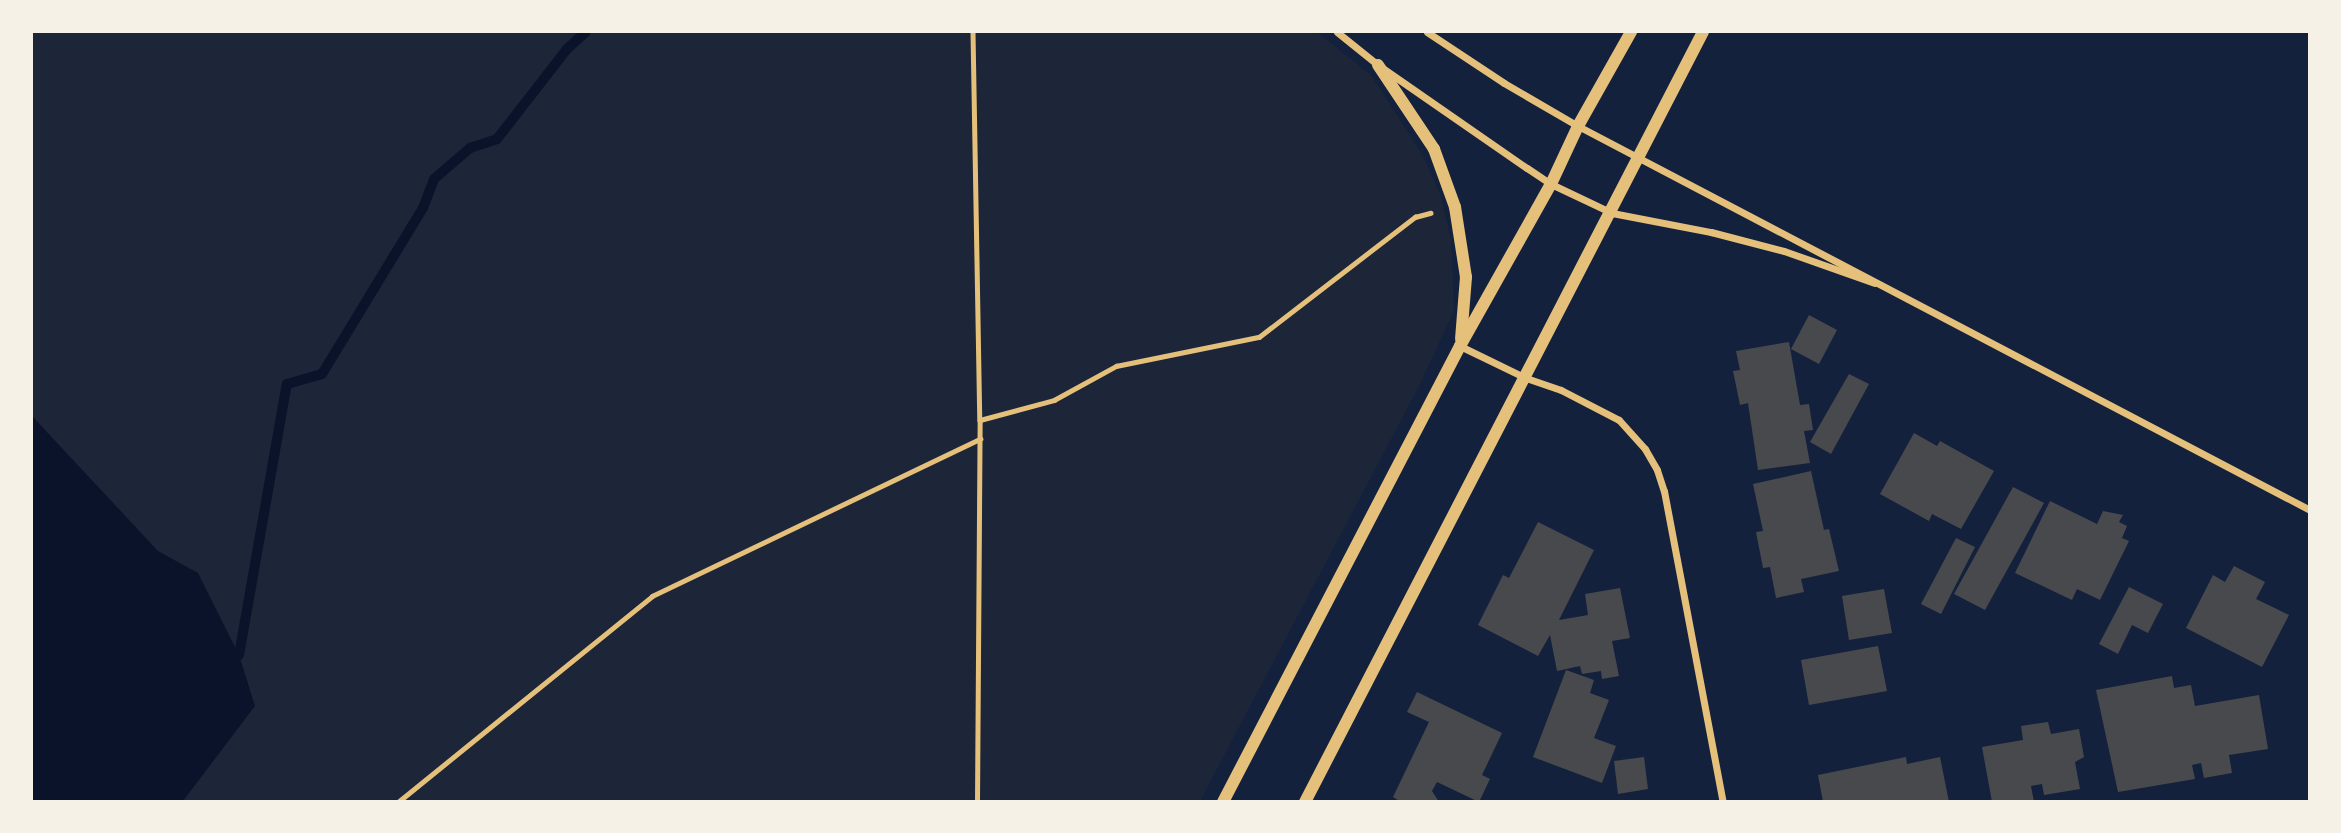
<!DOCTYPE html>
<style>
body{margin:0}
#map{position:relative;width:2341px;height:833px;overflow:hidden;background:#14213d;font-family:"Open Sans",sans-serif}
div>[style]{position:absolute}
.green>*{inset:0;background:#1d2539}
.water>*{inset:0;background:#0b132b}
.stream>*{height:10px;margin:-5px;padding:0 5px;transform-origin:5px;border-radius:5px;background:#0b132b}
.building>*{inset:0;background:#48494c}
.path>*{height:4.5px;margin:-2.25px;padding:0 2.25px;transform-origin:2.25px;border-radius:2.25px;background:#e5c07b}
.minor>*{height:7px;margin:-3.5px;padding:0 3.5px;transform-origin:3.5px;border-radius:3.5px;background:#e5c07b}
.tertiary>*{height:12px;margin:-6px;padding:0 6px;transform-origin:6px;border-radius:6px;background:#e5c07b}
span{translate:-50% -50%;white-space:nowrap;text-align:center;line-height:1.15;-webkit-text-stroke:5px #f6f1e7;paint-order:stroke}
.frame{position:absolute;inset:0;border:33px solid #f6f1e7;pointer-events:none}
</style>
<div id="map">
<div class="green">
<i style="clip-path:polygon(32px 32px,1317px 32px,1371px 75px,1423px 156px,1440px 194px,1451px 240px,1454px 311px,1419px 386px,1200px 801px,32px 801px)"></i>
</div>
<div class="water">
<i style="clip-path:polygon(32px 416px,158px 551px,198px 573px,239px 655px,255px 706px,183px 801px,32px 801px)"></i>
</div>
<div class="stream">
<i style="left:239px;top:655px;width:275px;rotate:-80deg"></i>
<i style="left:287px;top:384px;width:36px;rotate:-16deg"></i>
<i style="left:322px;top:374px;width:194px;rotate:-58.7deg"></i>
<i style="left:423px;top:208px;width:31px;rotate:-69deg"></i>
<i style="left:434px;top:179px;width:48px;rotate:-40.7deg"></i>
<i style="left:470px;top:148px;width:28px;rotate:-18deg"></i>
<i style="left:497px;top:139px;width:114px;rotate:-52.1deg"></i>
<i style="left:567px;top:49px;width:25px;rotate:-42deg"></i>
</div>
<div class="building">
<i style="clip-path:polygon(1809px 315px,1837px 330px,1819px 364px,1791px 349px)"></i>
<i style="clip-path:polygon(1789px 342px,1800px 405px,1809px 404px,1813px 430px,1804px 431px,1810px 463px,1758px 470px,1748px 403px,1740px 405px,1733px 371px,1740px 370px,1736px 351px)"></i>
<i style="clip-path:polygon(1849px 374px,1869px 384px,1831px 454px,1810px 442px)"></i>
<i style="clip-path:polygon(1914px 433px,1937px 446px,1940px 441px,1994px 471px,1961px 529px,1932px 514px,1929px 521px,1880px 494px)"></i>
<i style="clip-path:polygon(1811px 471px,1824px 530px,1829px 529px,1839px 571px,1801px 579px,1804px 592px,1776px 598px,1770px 567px,1763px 568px,1756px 532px,1763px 531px,1753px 484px)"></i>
<i style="clip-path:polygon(2013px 487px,2044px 503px,1985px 610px,1954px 594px)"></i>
<i style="clip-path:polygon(2050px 501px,2097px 524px,2103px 511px,2123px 515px,2119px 522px,2127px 526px,2122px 538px,2129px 541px,2100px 600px,2077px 589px,2072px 600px,2015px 573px)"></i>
<i style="clip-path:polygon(1538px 522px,1594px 550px,1559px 620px,1588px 615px,1585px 594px,1620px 588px,1630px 638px,1612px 641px,1619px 676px,1602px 679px,1601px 671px,1582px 674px,1580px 666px,1557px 671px,1550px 635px,1538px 656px,1478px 625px,1503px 575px,1509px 578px)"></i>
<i style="clip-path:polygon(1956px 538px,1975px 547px,1941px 614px,1921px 604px)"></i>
<i style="clip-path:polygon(2234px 566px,2265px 582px,2256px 599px,2289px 615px,2262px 667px,2186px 628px,2213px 575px,2225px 582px)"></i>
<i style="clip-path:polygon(2129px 587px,2163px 604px,2148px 633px,2132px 625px,2118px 654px,2099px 644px)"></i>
<i style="clip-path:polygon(1884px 589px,1892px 633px,1849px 640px,1842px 596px)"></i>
<i style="clip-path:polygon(1878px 646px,1887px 691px,1809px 705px,1801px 660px)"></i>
<i style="clip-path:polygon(1566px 670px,1594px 680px,1590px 693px,1609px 700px,1594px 738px,1616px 746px,1602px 783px,1533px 757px)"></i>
<i style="clip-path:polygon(2172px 676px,2174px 688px,2191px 685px,2195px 706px,2259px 695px,2268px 749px,2229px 755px,2232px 773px,2204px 778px,2201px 763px,2192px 765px,2195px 779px,2118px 792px,2096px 690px)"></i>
<i style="clip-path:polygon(1417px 692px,1502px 733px,1482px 775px,1490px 779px,1479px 802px,1437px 782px,1432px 791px,1439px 802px,1401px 802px,1393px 797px,1429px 722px,1407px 712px)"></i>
<i style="clip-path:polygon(2048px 722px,2051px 734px,2079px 729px,2084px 757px,2075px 762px,2080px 789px,2044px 795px,2042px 784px,2031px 786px,2034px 802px,1992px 802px,1982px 747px,2023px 740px,2021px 726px)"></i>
<i style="clip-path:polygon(1644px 757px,1648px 789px,1618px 794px,1614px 761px)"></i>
<i style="clip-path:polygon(1906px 757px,1907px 764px,1940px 757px,1949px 802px,1823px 802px,1818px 775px)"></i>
</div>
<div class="path">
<i style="left:973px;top:32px;width:388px;rotate:89deg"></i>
<i style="left:398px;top:802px;width:327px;rotate:-39deg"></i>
<i style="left:652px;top:596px;width:364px;rotate:-25.6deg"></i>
<i style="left:977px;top:802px;width:382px;rotate:-89.6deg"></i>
<i style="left:980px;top:420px;width:77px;rotate:-15.1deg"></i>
<i style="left:1054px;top:400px;width:71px;rotate:-28.7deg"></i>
<i style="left:1116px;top:366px;width:146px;rotate:-11.5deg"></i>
<i style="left:1259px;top:337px;width:197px;rotate:-37.6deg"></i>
<i style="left:1415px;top:217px;width:16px;rotate:-15deg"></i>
</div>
<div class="minor">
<i style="left:1337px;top:32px;width:53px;rotate:38.8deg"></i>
<i style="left:1378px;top:65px;width:181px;rotate:34.7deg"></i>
<i style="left:1527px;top:168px;width:29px;rotate:34deg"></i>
<i style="left:1551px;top:184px;width:68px;rotate:25.4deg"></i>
<i style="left:1612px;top:213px;width:101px;rotate:10.9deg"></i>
<i style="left:1711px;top:232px;width:75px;rotate:14.6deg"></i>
<i style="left:1784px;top:251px;width:96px;rotate:19.4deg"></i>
<i style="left:1427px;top:32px;width:92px;rotate:33.5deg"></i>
<i style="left:1504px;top:83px;width:86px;rotate:30.2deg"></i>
<i style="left:1578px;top:126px;width:827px;rotate:27.68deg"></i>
<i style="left:1460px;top:346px;width:73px;rotate:25.9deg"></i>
<i style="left:1526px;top:378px;width:37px;rotate:19deg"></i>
<i style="left:1561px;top:390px;width:65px;rotate:27.3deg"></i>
<i style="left:1619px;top:420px;width:39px;rotate:48deg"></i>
<i style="left:1645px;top:449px;width:24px;rotate:60deg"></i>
<i style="left:1657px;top:470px;width:22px;rotate:72deg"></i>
<i style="left:1664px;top:491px;width:317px;rotate:79.3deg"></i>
</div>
<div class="tertiary">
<i style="left:1378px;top:65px;width:101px;rotate:56.3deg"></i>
<i style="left:1434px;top:149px;width:62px;rotate:70.1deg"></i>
<i style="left:1455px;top:207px;width:71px;rotate:81.1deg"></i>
<i style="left:1466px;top:277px;width:62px;rotate:94.6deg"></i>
<i style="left:1223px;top:802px;width:514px;rotate:-62.54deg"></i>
<i style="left:1460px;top:346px;width:186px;rotate:-60.7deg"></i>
<i style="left:1551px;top:184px;width:64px;rotate:-65deg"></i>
<i style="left:1578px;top:126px;width:108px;rotate:-60.6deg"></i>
<i style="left:1305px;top:802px;width:867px;rotate:-62.67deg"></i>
</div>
<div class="frame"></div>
</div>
